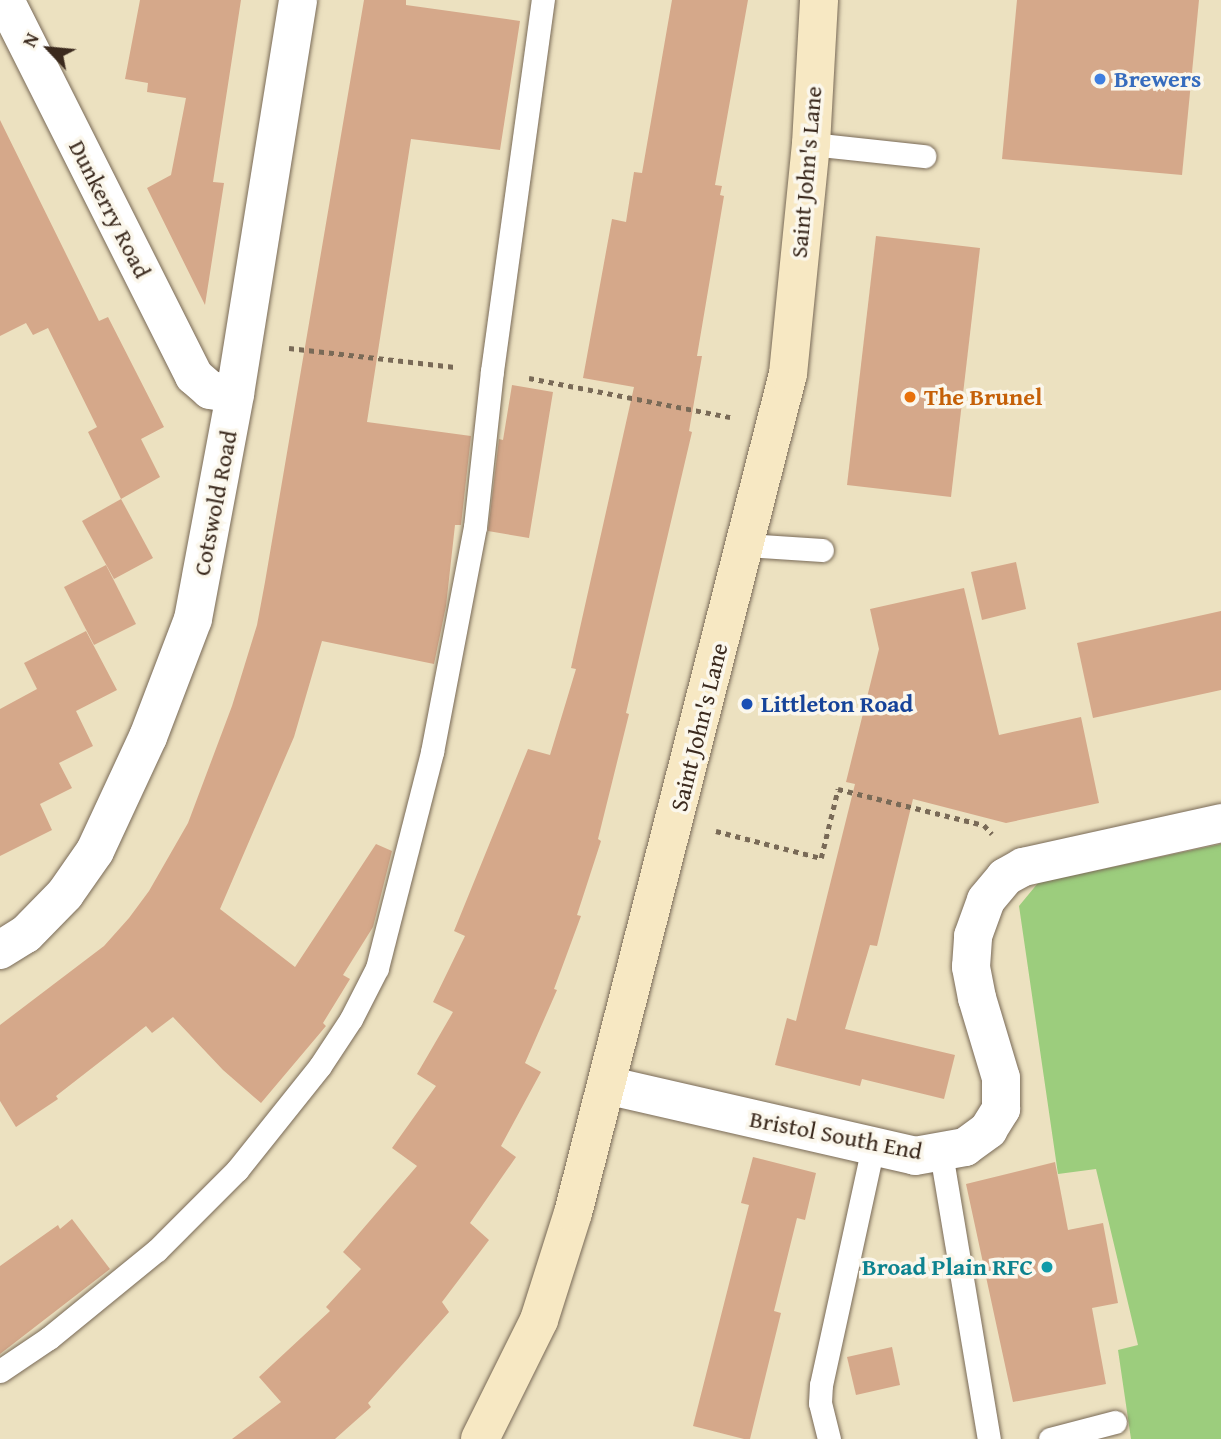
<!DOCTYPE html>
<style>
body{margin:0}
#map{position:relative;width:1221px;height:1439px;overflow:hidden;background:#ece1c0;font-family:"Gentium Book Plus",serif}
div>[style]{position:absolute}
.green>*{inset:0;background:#9ccd7d}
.building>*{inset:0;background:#d5a88a}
.path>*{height:4.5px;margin-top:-2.25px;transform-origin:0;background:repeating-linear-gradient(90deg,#796a57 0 5px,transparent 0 10px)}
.roads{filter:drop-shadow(0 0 2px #796a57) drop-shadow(0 0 2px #796a57)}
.service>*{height:23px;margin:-11.5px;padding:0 11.5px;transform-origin:11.5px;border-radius:11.5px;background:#fff}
.minor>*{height:38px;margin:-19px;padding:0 19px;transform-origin:19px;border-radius:19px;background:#fff}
.secondary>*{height:38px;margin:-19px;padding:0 19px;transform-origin:19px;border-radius:19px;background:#f7e8c3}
.dots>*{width:19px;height:19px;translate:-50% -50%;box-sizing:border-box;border:4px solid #fbf7ec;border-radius:50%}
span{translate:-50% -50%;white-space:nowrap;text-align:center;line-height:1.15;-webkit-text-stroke:7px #fbf7ec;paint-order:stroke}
.shop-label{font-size:24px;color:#366cbe;font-weight:700}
.left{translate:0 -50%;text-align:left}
.street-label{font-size:24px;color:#3b2a1e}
.food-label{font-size:24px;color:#c56008;font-weight:700}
.transit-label{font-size:24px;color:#164399;font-weight:700}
.culture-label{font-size:24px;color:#0d838f;font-weight:700}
.right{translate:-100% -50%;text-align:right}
.north{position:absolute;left:14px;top:14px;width:70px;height:70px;-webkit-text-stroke:5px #fbf7ec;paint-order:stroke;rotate:296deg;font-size:19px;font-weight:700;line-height:28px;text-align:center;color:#3b2a1e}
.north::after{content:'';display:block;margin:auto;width:24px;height:32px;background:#3b2a1e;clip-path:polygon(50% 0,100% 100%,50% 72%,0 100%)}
</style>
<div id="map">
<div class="green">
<i style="clip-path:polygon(1221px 844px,1221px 1439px,1131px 1439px,1118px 1350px,1138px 1345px,1096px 1169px,1058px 1174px,1019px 906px,1038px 883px)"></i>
</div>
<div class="building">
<i style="clip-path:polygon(140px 0,241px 0,213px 182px,224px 183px,205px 305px,147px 188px,171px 175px,186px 98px,147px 92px,148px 83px,125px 79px)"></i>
<i style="clip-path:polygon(364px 0,406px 0,406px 5px,520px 21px,500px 150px,411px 139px,367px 422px,471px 436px,461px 525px,455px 525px,446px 606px,434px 664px,322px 641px,294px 737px,220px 909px,295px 967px,376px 844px,392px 851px,373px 927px,343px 975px,350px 979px,323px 1023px,326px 1026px,261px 1103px,223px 1070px,173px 1017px,152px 1033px,146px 1026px,56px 1096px,58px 1099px,16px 1127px,0 1101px,0 1025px,104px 946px,129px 918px,149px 891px,188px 823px,232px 706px,257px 625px,265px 582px)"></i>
<i style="clip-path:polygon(672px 0,748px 0,715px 185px,722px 186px,720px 195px,724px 196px,697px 356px,702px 356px,689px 431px,692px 432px,626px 713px,629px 714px,598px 839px,601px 841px,577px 915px,581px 916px,554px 989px,557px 990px,525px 1063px,541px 1072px,501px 1146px,516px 1157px,470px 1223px,489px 1240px,442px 1302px,449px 1312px,368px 1403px,371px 1407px,335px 1439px,232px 1439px,281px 1402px,259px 1377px,330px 1311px,326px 1307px,361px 1269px,343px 1252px,417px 1166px,392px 1148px,436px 1086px,417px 1074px,453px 1012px,433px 1002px,465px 936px,454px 931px,528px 749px,550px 755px,576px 669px,571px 668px,634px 387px,583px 378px,612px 219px,626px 222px,634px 172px,642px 173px)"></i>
<i style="clip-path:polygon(1017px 0,1199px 0,1182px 175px,1002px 159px)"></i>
<i style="clip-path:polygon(0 120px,99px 321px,108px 317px,164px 427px,141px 439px,160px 477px,121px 499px,88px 432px,97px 427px,48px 328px,33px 335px,26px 323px,0 336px)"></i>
<i style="clip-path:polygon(876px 236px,980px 248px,951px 497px,847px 485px)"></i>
<i style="clip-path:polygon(512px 385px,553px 392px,529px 538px,488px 531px,499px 439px,503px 440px)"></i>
<i style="clip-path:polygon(121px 499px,153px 558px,114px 579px,82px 521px)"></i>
<i style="clip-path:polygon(1016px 562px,1026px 609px,982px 620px,971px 572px)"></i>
<i style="clip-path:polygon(106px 565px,136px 624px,94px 645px,64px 587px)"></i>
<i style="clip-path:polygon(964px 588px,999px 735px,1081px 717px,1099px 803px,1006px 823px,913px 799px,877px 946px,870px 945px,845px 1029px,955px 1055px,944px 1099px,862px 1079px,860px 1086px,775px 1065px,787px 1018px,796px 1021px,855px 784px,846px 782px,879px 649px,870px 609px)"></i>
<i style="clip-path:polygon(1221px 611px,1221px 690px,1093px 718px,1077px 643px)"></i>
<i style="clip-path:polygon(86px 631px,117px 690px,76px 711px,93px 746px,59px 763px,72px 788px,40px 804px,52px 830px,0 856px,0 709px,37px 689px,24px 663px)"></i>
<i style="clip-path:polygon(753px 1157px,816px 1173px,805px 1220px,797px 1218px,774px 1311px,781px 1313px,750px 1439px,744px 1439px,693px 1426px,749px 1205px,741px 1203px)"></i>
<i style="clip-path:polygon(1055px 1162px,1068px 1230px,1103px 1223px,1118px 1303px,1092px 1308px,1106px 1384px,1013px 1402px,966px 1184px)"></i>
<i style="clip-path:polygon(72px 1219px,110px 1269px,0 1354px,0 1266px,58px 1225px,60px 1229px)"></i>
<i style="clip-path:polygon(892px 1347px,900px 1385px,856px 1395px,847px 1357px)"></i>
</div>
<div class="path">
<i style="left:289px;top:348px;width:167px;rotate:6.5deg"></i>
<i style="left:529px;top:378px;width:205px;rotate:11deg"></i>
<i style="left:716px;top:831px;width:108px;rotate:14.4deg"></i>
<i style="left:821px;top:858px;width:71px;rotate:-76.2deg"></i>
<i style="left:838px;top:789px;width:150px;rotate:13.9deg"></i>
<i style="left:984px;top:825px;width:12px;rotate:48deg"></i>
</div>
<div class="roads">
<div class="service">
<i style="left:811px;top:144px;width:114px;rotate:6.1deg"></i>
<i style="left:746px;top:545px;width:76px;rotate:3.8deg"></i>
<i style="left:941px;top:1153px;width:290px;rotate:80.5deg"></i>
<i style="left:0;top:1371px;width:59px;rotate:-34deg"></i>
<i style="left:49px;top:1338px;width:139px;rotate:-39.2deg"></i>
<i style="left:157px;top:1250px;width:113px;rotate:-45deg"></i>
<i style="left:237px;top:1170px;width:133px;rotate:-51.4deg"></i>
<i style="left:320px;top:1066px;width:56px;rotate:-56.6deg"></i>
<i style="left:351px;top:1019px;width:57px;rotate:-63deg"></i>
<i style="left:377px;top:968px;width:223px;rotate:-75.7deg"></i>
<i style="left:432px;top:752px;width:229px;rotate:-79.2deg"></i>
<i style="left:475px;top:527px;width:157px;rotate:-83.8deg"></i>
<i style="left:492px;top:371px;width:374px;rotate:-82.2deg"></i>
<i style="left:829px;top:1439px;width:37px;rotate:-104deg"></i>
<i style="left:820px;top:1403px;width:18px;rotate:-87deg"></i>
<i style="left:821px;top:1385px;width:245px;rotate:-77.7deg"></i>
<i style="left:1050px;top:1439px;width:67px;rotate:-14.7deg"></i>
</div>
<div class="minor">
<i style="left:5px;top:0;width:421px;rotate:63.3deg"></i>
<i style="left:194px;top:376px;width:21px;rotate:41deg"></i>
<i style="left:210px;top:390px;width:25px;rotate:9deg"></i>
<i style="left:0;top:950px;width:31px;rotate:-32deg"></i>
<i style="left:26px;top:934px;width:56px;rotate:-45.7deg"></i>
<i style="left:65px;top:894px;width:52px;rotate:-55.1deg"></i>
<i style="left:95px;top:851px;width:126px;rotate:-65.1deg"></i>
<i style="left:148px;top:737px;width:126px;rotate:-69.1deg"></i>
<i style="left:193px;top:619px;width:229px;rotate:-79.4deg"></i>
<i style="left:235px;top:394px;width:399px;rotate:-80.9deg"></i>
<i style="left:606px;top:1085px;width:317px;rotate:12.9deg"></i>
<i style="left:915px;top:1156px;width:51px;rotate:-10.2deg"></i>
<i style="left:965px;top:1147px;width:29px;rotate:-36deg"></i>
<i style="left:988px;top:1130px;width:25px;rotate:-58deg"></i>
<i style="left:1001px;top:1109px;width:31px;rotate:-90deg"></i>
<i style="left:1001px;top:1078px;width:84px;rotate:-106.7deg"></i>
<i style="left:977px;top:998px;width:32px;rotate:-101deg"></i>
<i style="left:971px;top:967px;width:31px;rotate:-86deg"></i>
<i style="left:973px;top:936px;width:38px;rotate:-70deg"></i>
<i style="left:986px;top:900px;width:30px;rotate:-50deg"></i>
<i style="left:1005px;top:877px;width:21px;rotate:-29deg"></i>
<i style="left:1023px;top:867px;width:203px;rotate:-12.5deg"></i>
</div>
<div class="secondary">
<i style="left:480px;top:1439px;width:133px;rotate:-63.6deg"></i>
<i style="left:539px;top:1320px;width:112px;rotate:-72.4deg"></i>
<i style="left:573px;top:1213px;width:866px;rotate:-75.63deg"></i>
<i style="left:788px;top:374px;width:231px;rotate:-84.3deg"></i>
<i style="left:811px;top:144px;width:144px;rotate:-86.8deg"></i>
</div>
</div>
<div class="dots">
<i style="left:1100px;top:79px;background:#3f7fe0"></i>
<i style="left:910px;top:397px;background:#e8710a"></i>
<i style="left:747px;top:704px;background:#1a4fb4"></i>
<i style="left:1047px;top:1267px;background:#0f9aa8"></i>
</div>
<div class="shop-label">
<span class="left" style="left:1114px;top:79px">Brewers</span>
</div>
<div class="street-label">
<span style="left:806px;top:172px;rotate:-85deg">Saint John's Lane</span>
<span style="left:110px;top:209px;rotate:63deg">Dunkerry Road</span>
<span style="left:215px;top:503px;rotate:-79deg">Cotswold Road</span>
<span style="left:699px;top:727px;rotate:-76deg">Saint John's Lane</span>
<span style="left:836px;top:1135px;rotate:11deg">Bristol South End</span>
</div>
<div class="food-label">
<span class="left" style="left:924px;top:397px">The Brunel</span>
</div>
<div class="transit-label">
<span class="left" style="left:761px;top:704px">Littleton Road</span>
</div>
<div class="culture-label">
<span class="right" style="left:1033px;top:1267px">Broad Plain RFC</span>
</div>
<div class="north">N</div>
</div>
